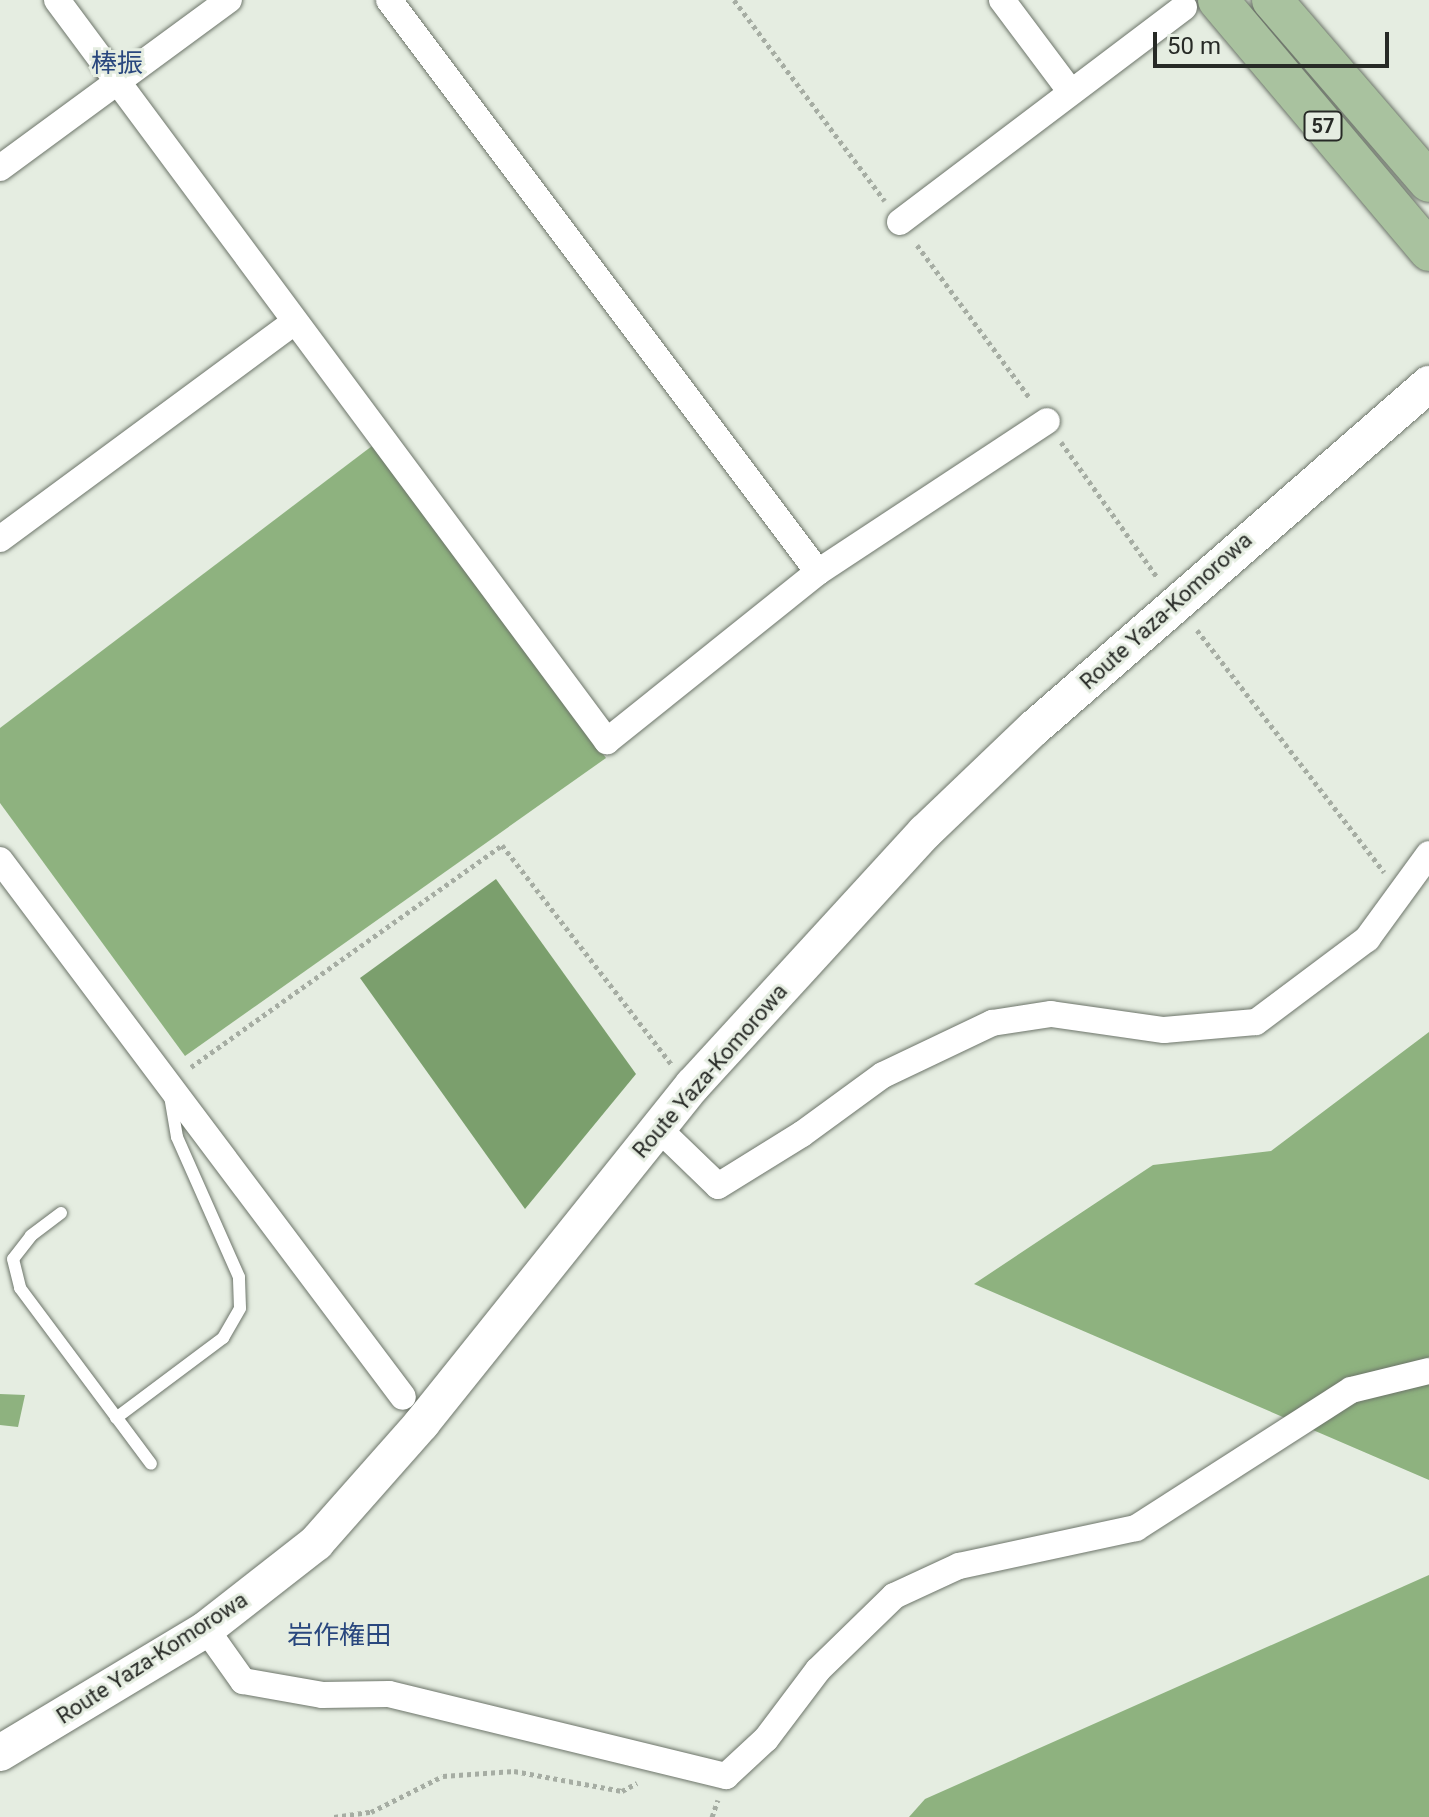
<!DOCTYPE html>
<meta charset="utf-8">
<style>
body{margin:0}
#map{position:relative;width:1429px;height:1817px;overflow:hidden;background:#e5ede1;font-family:Roboto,"Noto Sans JP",sans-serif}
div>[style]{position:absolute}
.forest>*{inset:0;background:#8eb27f}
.water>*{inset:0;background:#7b9f6d}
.path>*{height:5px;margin-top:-2.5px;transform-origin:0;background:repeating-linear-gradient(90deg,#a6ada3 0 4px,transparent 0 8px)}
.roads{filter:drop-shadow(0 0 2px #6d756a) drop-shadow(0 0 2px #6d756a)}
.service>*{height:12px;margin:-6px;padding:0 6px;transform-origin:6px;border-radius:6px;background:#fff}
.minor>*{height:26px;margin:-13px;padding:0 13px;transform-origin:13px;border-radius:13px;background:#fff}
.secondary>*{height:36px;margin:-18px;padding:0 18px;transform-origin:18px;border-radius:18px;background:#fff}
.primary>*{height:40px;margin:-20px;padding:0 20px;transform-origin:20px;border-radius:20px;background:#a9c29f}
span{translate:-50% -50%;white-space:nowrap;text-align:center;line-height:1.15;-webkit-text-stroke:6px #e5ede1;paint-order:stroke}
.shield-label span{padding:2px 6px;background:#e5ede1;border:2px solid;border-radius:6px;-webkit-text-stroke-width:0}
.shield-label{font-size:20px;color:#272a26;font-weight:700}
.street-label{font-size:22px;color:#272a26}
.quarter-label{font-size:26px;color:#29477e}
.scale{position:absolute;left:1153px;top:32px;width:236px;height:36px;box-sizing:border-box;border:4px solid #272a26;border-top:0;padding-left:10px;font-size:24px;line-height:28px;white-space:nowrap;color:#272a26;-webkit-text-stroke:6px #e5ede1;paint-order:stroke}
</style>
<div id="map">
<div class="forest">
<i style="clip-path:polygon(372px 446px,606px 758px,185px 1056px,0 803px,0 728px)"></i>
<i style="clip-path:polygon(1429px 1032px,1429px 1480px,974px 1284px,1153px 1165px,1271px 1151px)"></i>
<i style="clip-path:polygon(0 1394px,25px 1395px,18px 1427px,0 1425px)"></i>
<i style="clip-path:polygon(1429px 1575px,1429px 1817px,909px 1817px,925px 1799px)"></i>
</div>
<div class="water">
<i style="clip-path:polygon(496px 879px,636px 1074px,525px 1209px,360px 978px)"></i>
</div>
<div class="path">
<i style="left:734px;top:0;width:251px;rotate:53.1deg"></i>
<i style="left:917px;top:245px;width:190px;rotate:53.6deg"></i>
<i style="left:1061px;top:442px;width:166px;rotate:54.6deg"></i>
<i style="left:1197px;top:630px;width:306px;rotate:52.3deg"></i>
<i style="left:191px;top:1067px;width:382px;rotate:-35.5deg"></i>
<i style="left:502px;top:845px;width:277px;rotate:52.3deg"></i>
<i style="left:334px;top:1817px;width:37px;rotate:-8deg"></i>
<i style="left:371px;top:1812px;width:80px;rotate:-26.6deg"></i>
<i style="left:443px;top:1776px;width:71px;rotate:-4deg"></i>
<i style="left:514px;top:1771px;width:110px;rotate:10.5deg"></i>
<i style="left:622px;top:1791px;width:17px;rotate:-28deg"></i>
<i style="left:712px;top:1817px;width:18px;rotate:-71deg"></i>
</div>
<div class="roads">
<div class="service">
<i style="left:61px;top:1213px;width:38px;rotate:143deg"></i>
<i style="left:31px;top:1236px;width:29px;rotate:128deg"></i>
<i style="left:13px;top:1259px;width:30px;rotate:76deg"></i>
<i style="left:20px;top:1288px;width:219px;rotate:53.3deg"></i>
<i style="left:116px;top:1418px;width:134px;rotate:-36.8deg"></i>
<i style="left:223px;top:1338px;width:34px;rotate:-60deg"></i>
<i style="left:240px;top:1308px;width:31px;rotate:-92deg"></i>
<i style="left:239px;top:1277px;width:153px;rotate:-113.9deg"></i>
<i style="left:177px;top:1137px;width:42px;rotate:-99.7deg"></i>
</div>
<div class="minor">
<i style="left:57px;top:0;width:923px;rotate:53.42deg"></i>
<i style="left:607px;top:741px;width:270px;rotate:-38.7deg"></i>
<i style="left:818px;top:572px;width:715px;rotate:-126.87deg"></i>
<i style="left:1002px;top:0;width:114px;rotate:53.2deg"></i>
<i style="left:0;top:168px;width:284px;rotate:-36.3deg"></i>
<i style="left:900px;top:222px;width:356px;rotate:-37.1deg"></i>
<i style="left:0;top:539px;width:365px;rotate:-36.4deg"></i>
<i style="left:818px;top:572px;width:274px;rotate:-33.4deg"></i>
<i style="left:0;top:860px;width:671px;rotate:53.11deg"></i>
<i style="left:658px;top:1128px;width:83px;rotate:44deg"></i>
<i style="left:718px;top:1186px;width:99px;rotate:-31.8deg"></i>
<i style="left:802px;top:1134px;width:100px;rotate:-36.1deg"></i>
<i style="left:883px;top:1075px;width:121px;rotate:-25.5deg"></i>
<i style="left:992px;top:1023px;width:60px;rotate:-8.7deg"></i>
<i style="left:1051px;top:1014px;width:114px;rotate:8.1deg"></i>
<i style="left:1164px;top:1030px;width:92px;rotate:-5deg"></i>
<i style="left:1256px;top:1022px;width:139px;rotate:-36.8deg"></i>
<i style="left:1367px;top:939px;width:105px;rotate:-53.9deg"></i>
<i style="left:206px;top:1629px;width:64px;rotate:54.6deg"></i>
<i style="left:243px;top:1681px;width:80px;rotate:10deg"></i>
<i style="left:322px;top:1695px;width:67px;rotate:-0.9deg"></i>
<i style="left:389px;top:1694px;width:347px;rotate:13.7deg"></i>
<i style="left:726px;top:1776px;width:54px;rotate:-42.8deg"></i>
<i style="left:766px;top:1739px;width:86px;rotate:-53deg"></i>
<i style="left:818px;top:1670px;width:106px;rotate:-44.2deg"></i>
<i style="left:894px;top:1596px;width:72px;rotate:-24.8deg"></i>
<i style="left:959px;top:1566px;width:181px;rotate:-12.1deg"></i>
<i style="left:1136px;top:1528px;width:255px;rotate:-32.7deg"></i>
<i style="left:1351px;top:1390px;width:80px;rotate:-13.7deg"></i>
</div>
<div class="secondary">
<i style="left:0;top:1753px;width:240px;rotate:-31deg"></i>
<i style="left:206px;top:1629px;width:140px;rotate:-38deg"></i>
<i style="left:316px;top:1543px;width:160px;rotate:-48.5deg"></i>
<i style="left:422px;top:1423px;width:433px;rotate:-51.3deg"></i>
<i style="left:693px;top:1085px;width:343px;rotate:-47.5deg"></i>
<i style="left:925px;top:832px;width:151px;rotate:-43.7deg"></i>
<i style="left:1034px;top:728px;width:524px;rotate:-41.05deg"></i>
</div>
<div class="primary">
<i style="left:1218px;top:0;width:328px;rotate:49.9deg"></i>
<i style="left:1272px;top:0;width:240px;rotate:49.2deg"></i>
</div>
</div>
<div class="shield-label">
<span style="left:1323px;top:126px">57</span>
</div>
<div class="street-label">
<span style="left:1166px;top:611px;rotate:-42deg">Route Yaza-Komorowa</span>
<span style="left:710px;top:1071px;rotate:-49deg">Route Yaza-Komorowa</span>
<span style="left:152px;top:1658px;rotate:-33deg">Route Yaza-Komorowa</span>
</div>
<div class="quarter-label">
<span style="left:117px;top:64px">棒振</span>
<span style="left:339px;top:1636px">岩作権田</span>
</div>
<div class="scale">50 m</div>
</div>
